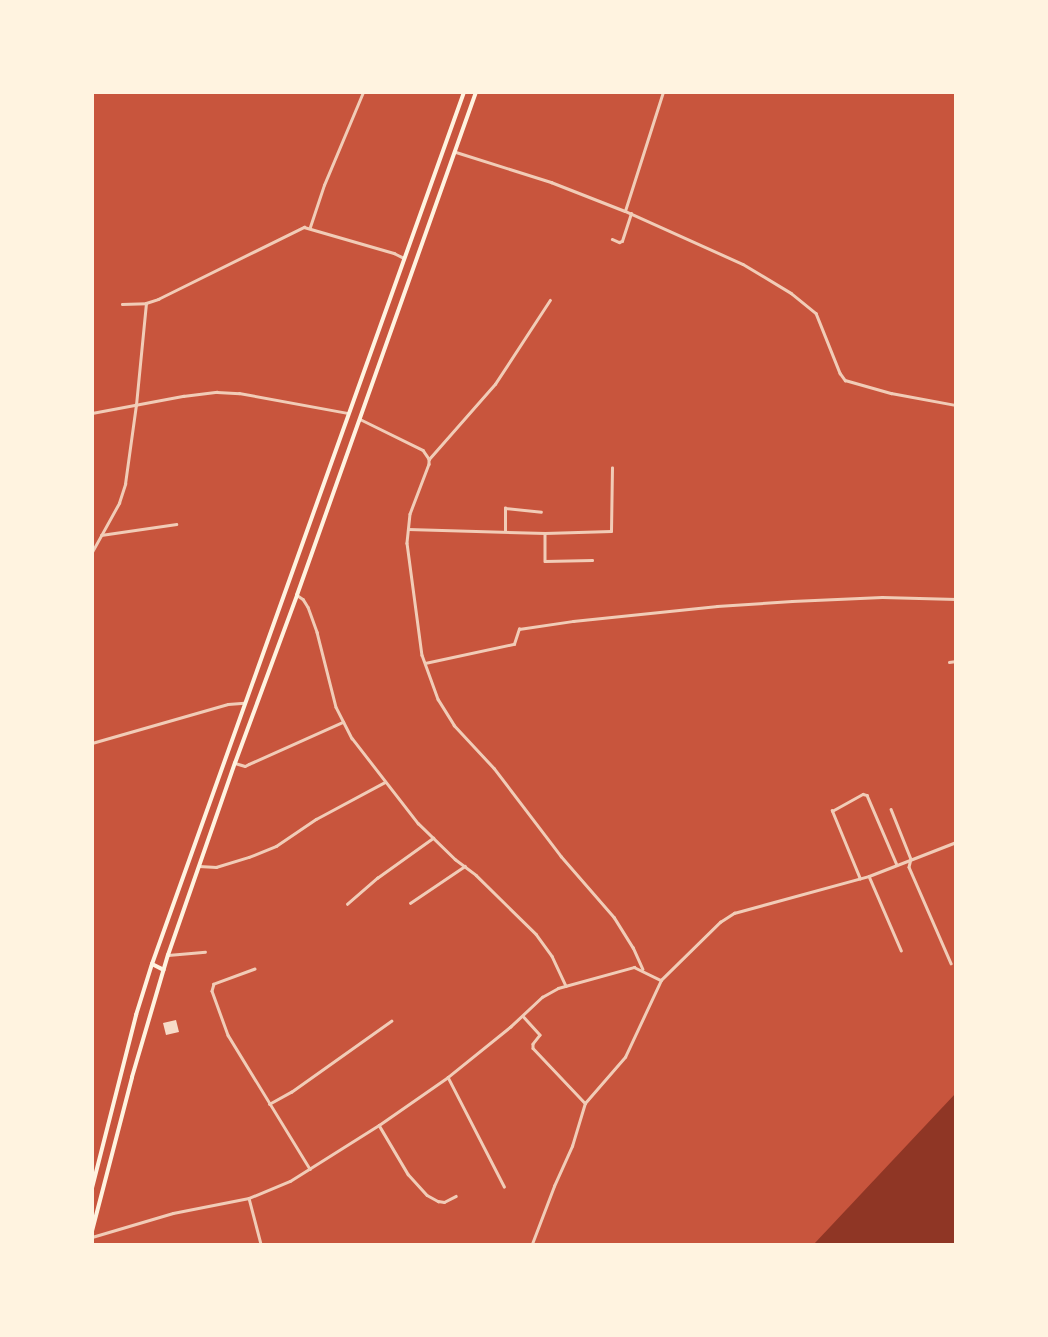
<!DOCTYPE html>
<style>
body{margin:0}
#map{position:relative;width:1048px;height:1337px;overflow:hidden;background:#c8553d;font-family:Quicksand,sans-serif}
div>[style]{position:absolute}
.water>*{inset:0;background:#8f3625}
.building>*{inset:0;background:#f7dbc8}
.minor>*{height:2.5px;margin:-1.25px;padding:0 1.25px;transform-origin:1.25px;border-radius:1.25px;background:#f1ccb7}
.trunk>*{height:4px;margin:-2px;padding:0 2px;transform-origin:2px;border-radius:2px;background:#fff3e0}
span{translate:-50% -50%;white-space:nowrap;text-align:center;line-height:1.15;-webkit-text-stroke:4.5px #fff3e0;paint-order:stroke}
.frame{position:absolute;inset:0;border:94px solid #fff3e0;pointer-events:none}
</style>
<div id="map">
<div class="water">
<i style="clip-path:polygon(955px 1094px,955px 1244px,814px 1244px)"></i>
</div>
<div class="building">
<i style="clip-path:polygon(176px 1020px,179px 1032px,166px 1035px,163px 1023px)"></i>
</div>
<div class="minor">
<i style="left:456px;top:152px;width:100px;rotate:17.5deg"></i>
<i style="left:551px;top:182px;width:79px;rotate:21.4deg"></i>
<i style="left:625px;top:211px;width:129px;rotate:24.2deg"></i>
<i style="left:743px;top:264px;width:56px;rotate:31.1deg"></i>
<i style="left:791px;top:293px;width:32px;rotate:39deg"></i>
<i style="left:816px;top:313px;width:65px;rotate:68.2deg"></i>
<i style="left:840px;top:373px;width:9px;rotate:54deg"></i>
<i style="left:845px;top:380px;width:48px;rotate:15.8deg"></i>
<i style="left:891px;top:393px;width:66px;rotate:10.5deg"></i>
<i style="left:625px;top:211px;width:125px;rotate:-72.3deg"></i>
<i style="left:310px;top:227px;width:44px;rotate:-71.6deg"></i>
<i style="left:324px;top:185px;width:101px;rotate:-67.2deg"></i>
<i style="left:612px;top:239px;width:8px;rotate:23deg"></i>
<i style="left:619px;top:242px;width:3px;rotate:-18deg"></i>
<i style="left:622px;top:241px;width:29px;rotate:-72deg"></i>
<i style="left:122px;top:304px;width:24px;rotate:-2deg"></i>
<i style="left:146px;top:303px;width:13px;rotate:-18deg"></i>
<i style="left:158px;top:299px;width:163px;rotate:-26.3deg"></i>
<i style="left:304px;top:227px;width:94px;rotate:16.1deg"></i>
<i style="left:394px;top:253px;width:11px;rotate:27deg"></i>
<i style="left:92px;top:413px;width:93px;rotate:-10.6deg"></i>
<i style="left:183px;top:396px;width:34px;rotate:-7deg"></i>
<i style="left:217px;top:392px;width:22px;rotate:3deg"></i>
<i style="left:239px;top:393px;width:111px;rotate:10.4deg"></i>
<i style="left:360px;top:419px;width:70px;rotate:26.2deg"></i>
<i style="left:423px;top:450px;width:11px;rotate:56deg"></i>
<i style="left:429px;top:459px;width:5px;rotate:90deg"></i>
<i style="left:429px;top:464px;width:53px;rotate:110.8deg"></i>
<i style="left:410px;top:514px;width:29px;rotate:96deg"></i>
<i style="left:407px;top:543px;width:113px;rotate:82.4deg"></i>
<i style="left:422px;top:655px;width:47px;rotate:70deg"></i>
<i style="left:438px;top:699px;width:31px;rotate:58deg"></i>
<i style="left:454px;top:725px;width:59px;rotate:47.1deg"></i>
<i style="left:494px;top:768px;width:111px;rotate:52.7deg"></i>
<i style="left:561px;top:856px;width:81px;rotate:49deg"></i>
<i style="left:614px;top:917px;width:36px;rotate:58deg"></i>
<i style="left:633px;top:947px;width:24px;rotate:66deg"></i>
<i style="left:429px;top:459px;width:100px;rotate:-48.7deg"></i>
<i style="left:495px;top:384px;width:100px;rotate:-56.8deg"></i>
<i style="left:408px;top:529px;width:137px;rotate:1.7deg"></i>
<i style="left:545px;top:533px;width:66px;rotate:-1.7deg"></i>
<i style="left:611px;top:531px;width:63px;rotate:-89.1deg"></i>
<i style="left:505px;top:531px;width:23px;rotate:-90deg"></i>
<i style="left:505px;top:508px;width:36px;rotate:6deg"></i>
<i style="left:545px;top:533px;width:28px;rotate:90deg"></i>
<i style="left:545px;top:561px;width:47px;rotate:-1.2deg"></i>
<i style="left:101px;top:535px;width:76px;rotate:-8.3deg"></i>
<i style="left:92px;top:552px;width:56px;rotate:-61.1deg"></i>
<i style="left:119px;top:503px;width:20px;rotate:-72deg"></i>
<i style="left:125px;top:484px;width:80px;rotate:-82.1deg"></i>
<i style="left:136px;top:405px;width:102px;rotate:-84.4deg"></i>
<i style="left:297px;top:595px;width:7px;rotate:34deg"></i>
<i style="left:303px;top:599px;width:9px;rotate:58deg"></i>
<i style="left:308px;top:607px;width:27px;rotate:70deg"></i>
<i style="left:317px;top:632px;width:77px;rotate:75.8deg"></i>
<i style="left:336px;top:707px;width:35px;rotate:63deg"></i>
<i style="left:352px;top:738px;width:108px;rotate:52.2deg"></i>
<i style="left:418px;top:823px;width:52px;rotate:44.2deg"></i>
<i style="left:455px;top:859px;width:26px;rotate:37deg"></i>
<i style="left:476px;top:875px;width:84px;rotate:44.5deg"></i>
<i style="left:536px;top:934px;width:27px;rotate:54deg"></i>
<i style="left:552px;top:956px;width:33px;rotate:65deg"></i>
<i style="left:949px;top:662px;width:7px;rotate:-8deg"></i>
<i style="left:425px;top:663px;width:91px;rotate:-12.1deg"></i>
<i style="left:514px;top:644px;width:16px;rotate:-72deg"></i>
<i style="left:519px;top:629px;width:55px;rotate:-8.4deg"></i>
<i style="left:573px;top:621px;width:145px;rotate:-5.9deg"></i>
<i style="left:717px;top:606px;width:75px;rotate:-3.8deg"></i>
<i style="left:792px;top:601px;width:90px;rotate:-2.5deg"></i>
<i style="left:882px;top:597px;width:74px;rotate:1.5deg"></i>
<i style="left:92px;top:743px;width:141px;rotate:-16deg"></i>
<i style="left:228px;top:704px;width:16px;rotate:-4deg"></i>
<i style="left:235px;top:763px;width:10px;rotate:17deg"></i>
<i style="left:245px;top:766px;width:4px;rotate:-27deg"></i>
<i style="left:249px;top:764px;width:103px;rotate:-24.1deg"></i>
<i style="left:891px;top:809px;width:54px;rotate:68.2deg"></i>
<i style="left:911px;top:859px;width:8px;rotate:104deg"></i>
<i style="left:909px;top:867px;width:105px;rotate:66.4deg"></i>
<i style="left:199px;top:866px;width:17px;rotate:3deg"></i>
<i style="left:216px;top:867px;width:34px;rotate:-17deg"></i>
<i style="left:249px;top:857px;width:29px;rotate:-22deg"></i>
<i style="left:276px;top:846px;width:48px;rotate:-34deg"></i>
<i style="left:316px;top:819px;width:78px;rotate:-28.2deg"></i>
<i style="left:869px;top:876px;width:81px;rotate:66.6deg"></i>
<i style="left:860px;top:879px;width:74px;rotate:-112.4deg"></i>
<i style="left:832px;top:811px;width:35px;rotate:-29deg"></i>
<i style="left:863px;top:794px;width:4px;rotate:14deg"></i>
<i style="left:867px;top:795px;width:76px;rotate:66.8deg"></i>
<i style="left:410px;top:903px;width:66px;rotate:-33.9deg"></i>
<i style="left:347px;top:904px;width:40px;rotate:-41deg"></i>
<i style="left:377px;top:878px;width:69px;rotate:-35.5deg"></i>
<i style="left:168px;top:955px;width:37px;rotate:-5deg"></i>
<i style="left:255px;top:969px;width:44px;rotate:159.9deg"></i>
<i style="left:214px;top:984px;width:7px;rotate:106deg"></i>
<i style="left:212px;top:991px;width:47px;rotate:70deg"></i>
<i style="left:228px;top:1035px;width:157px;rotate:58.5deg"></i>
<i style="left:523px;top:1016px;width:25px;rotate:48deg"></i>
<i style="left:540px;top:1035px;width:11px;rotate:128deg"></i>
<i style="left:533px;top:1044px;width:4px;rotate:90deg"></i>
<i style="left:533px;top:1048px;width:76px;rotate:46.6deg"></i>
<i style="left:448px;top:1077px;width:123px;rotate:62.8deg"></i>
<i style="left:269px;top:1104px;width:25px;rotate:-29deg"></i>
<i style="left:291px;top:1092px;width:123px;rotate:-35.4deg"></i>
<i style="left:379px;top:1125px;width:57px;rotate:59.4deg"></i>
<i style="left:408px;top:1174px;width:28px;rotate:48deg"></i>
<i style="left:427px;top:1195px;width:13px;rotate:29deg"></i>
<i style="left:438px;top:1201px;width:6px;rotate:9deg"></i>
<i style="left:444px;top:1202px;width:13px;rotate:-27deg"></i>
<i style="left:249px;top:1198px;width:48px;rotate:75.4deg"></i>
<i style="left:92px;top:1237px;width:84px;rotate:-16.5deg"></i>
<i style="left:173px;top:1213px;width:77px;rotate:-11.2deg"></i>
<i style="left:249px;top:1198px;width:44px;rotate:-22.5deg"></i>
<i style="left:290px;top:1181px;width:105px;rotate:-32.2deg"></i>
<i style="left:379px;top:1125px;width:84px;rotate:-34.8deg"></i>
<i style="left:448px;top:1077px;width:80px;rotate:-38.9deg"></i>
<i style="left:510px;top:1027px;width:44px;rotate:-43.2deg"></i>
<i style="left:542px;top:997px;width:18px;rotate:-29deg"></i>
<i style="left:558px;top:988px;width:79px;rotate:-15.4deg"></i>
<i style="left:634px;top:967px;width:30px;rotate:26deg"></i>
<i style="left:661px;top:980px;width:83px;rotate:-44.5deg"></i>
<i style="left:720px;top:922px;width:17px;rotate:-33deg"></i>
<i style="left:734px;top:913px;width:140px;rotate:-15.3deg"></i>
<i style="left:869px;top:876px;width:93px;rotate:-21.3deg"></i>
<i style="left:532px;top:1244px;width:62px;rotate:-69.2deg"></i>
<i style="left:554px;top:1186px;width:44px;rotate:-65.8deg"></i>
<i style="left:572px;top:1146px;width:45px;rotate:-73.2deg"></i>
<i style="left:585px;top:1103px;width:61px;rotate:-49deg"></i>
<i style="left:625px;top:1057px;width:85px;rotate:-64.9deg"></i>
</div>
<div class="trunk">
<i style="left:152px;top:964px;width:13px;rotate:27deg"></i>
<i style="left:92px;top:1188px;width:179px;rotate:-75.7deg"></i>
<i style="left:136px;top:1015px;width:53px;rotate:-72.6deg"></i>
<i style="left:152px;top:964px;width:926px;rotate:-70.31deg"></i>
<i style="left:92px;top:1231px;width:159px;rotate:-75.4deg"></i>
<i style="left:132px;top:1077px;width:127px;rotate:-73.6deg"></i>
<i style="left:168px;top:955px;width:203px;rotate:-70.8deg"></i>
<i style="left:235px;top:763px;width:179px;rotate:-69.7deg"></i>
<i style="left:297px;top:595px;width:534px;rotate:-70.41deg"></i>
</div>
<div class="frame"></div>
</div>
